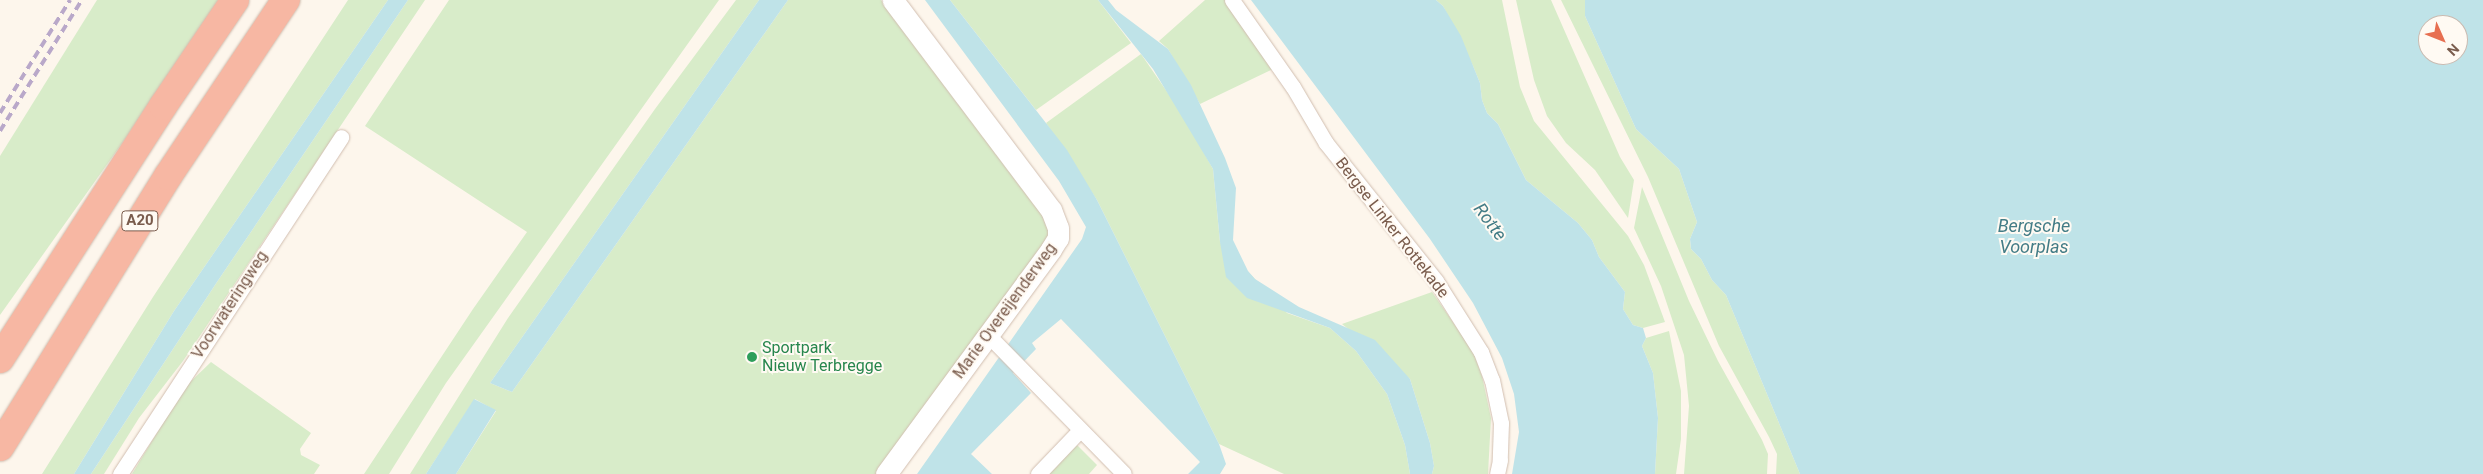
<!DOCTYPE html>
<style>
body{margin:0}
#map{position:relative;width:2483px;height:474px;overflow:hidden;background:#fdf6ec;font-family:Roboto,sans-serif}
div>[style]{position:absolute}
.green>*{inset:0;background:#d8ecc9}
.water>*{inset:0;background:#bfe3e8}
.roads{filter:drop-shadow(0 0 1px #d1beb0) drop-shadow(0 0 1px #d1beb0)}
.street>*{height:15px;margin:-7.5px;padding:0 7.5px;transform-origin:7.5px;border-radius:7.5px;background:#fff}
.secondary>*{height:21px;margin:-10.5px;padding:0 10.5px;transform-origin:10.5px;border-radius:10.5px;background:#fff}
.highway>*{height:28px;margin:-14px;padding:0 14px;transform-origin:14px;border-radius:14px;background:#f7b7a3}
.rail>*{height:4px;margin-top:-2px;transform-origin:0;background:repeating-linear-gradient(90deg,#b9a8c9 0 8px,transparent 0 13px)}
.dots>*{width:14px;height:14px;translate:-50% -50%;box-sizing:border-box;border:2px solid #fffaf3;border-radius:50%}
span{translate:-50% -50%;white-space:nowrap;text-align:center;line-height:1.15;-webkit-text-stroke:4px #fffaf3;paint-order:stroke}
.shield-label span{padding:1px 4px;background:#fffaf3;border:1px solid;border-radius:4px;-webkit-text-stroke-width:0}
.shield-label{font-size:15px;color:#7a5c4d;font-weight:700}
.street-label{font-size:16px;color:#7a5c4d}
.leisure-label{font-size:16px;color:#27864d}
.left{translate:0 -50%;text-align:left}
.water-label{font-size:18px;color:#437c86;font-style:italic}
.north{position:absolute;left:2418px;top:15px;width:50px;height:50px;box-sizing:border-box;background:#fffaf3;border:1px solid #cabbb1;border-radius:50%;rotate:134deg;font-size:14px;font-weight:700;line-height:20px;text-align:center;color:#7a5c4d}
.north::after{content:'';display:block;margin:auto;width:18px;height:22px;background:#e76f51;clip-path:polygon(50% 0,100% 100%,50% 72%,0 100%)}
</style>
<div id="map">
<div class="green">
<i style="clip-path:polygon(97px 0,219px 0,123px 142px,0 315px,0 156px)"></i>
<i style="clip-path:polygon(348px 0,388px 0,174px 311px,74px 474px,42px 474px,153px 297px)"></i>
<i style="clip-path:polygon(408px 0,425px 0,183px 361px,139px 418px,104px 474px,91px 474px,217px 282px)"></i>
<i style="clip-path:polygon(449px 0,719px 0,446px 383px,389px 474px,364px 474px,473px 309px,527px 232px,365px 126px)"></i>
<i style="clip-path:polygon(736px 0,759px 0,490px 383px,512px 392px,788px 0,881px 0,1045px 216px,1050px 229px,1045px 242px,884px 474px,456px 474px,496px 411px,475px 399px,426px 474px,410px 474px,508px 318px,655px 109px)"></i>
<i style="clip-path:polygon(950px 0,1098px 0,1131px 43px,1036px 110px)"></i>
<i style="clip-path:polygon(1205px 0,1227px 0,1275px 68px,1200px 104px,1168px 49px,1159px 41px)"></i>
<i style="clip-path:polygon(1436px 0,1502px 0,1520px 87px,1534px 121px,1628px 236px,1644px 265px,1665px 322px,1643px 328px,1633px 325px,1623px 309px,1625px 292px,1599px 257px,1592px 240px,1578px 223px,1526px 180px,1498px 124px,1487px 113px,1482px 100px,1480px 83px,1473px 66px,1443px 6px)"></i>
<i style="clip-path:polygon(1516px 0,1551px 0,1620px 157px,1634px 180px,1628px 218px,1595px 170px,1566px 143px,1547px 116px,1534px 80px)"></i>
<i style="clip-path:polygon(1561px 0,1585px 0,1585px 16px,1636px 129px,1679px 169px,1697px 222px,1690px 239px,1691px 249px,1701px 259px,1712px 280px,1726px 295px,1800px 474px,1776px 474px,1777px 454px,1769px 437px,1719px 346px,1648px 177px)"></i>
<i style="clip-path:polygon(1141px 54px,1181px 112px,1213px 169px,1220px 242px,1287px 313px,1330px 328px,1356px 351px,1387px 394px,1405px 445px,1410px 474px,1284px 474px,1219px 444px,1097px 200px,1046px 123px)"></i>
<i style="clip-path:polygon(1642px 187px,1689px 301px,1718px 361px,1762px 440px,1768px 454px,1767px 474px,1684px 474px,1689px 406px,1684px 355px,1661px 286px,1634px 228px)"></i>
<i style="clip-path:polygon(1432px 292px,1473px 351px,1482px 376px,1491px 418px,1488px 474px,1432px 474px,1434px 466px,1430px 443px,1410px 379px,1342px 324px)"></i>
<i style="clip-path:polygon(1669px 331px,1681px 391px,1681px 439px,1676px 474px,1655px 474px,1658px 418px,1653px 373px,1642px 346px,1646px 338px)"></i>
<i style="clip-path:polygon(211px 362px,311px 433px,300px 449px,301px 455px,320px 465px,314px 474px,132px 474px,184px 388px)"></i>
<i style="clip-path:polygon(1075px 443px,1097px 465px,1089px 474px,1044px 474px)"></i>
</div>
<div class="water">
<i style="clip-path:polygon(388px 0,408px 0,217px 282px,91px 474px,74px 474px,174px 311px)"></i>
<i style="clip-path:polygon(759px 0,788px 0,512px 392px,490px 383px)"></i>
<i style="clip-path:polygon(925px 0,950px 0,1067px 150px,1097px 200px,1219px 444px,1226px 464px,1220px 474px,1188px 474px,1200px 462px,1061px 319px,1032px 343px,1036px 349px,1013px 373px,1031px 393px,971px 454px,992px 474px,917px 474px,1082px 239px,1086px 227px,1059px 181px)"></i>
<i style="clip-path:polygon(1098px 0,1108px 0,1116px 10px,1168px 49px,1191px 85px,1225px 158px,1236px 188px,1233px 240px,1248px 271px,1255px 279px,1299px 307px,1375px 340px,1410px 379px,1430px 443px,1434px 466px,1432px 474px,1410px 474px,1405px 445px,1387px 394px,1356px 351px,1330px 328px,1247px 298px,1226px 277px,1220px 242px,1213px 169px,1153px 69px)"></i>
<i style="clip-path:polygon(1251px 0,1436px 0,1443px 6px,1461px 36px,1480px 83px,1482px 100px,1487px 113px,1498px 124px,1526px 180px,1578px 223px,1592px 240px,1599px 257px,1625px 292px,1623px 309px,1633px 325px,1643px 328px,1646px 338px,1642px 346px,1653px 373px,1658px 418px,1655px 474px,1512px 474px,1519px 432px,1514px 394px,1502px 358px,1473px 303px,1430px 239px)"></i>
<i style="clip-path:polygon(evenodd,1585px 0,2483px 0,2483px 474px,1800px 474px,1726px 295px,1712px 280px,1701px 259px,1691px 249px,1690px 239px,1697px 222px,1679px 169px,1636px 129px,1585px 16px,1585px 0,2428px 25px,2458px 25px,2458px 55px,2428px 55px,2428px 25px)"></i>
<i style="clip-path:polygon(474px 399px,496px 410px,456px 474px,426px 474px)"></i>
</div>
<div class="roads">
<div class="street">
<i style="left:1232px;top:0;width:106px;rotate:55deg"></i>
<i style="left:1293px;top:87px;width:65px;rotate:59.5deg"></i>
<i style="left:1326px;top:143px;width:176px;rotate:51.4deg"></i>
<i style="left:1436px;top:281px;width:84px;rotate:57.6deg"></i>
<i style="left:1481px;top:352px;width:30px;rotate:69deg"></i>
<i style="left:1492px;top:380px;width:44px;rotate:78.2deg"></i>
<i style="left:1501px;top:423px;width:37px;rotate:92deg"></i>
<i style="left:1500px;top:460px;width:14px;rotate:102deg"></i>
<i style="left:988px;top:335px;width:194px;rotate:45.6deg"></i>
<i style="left:120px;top:474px;width:403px;rotate:-56.7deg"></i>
<i style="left:1038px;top:474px;width:61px;rotate:-46.3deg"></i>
</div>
<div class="secondary">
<i style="left:886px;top:474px;width:279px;rotate:-53.7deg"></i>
<i style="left:1051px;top:249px;width:13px;rotate:-58deg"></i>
<i style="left:1058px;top:238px;width:10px;rotate:-90deg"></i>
<i style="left:1058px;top:228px;width:19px;rotate:-111deg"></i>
<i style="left:1051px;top:210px;width:263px;rotate:-127deg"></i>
</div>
<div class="highway">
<i style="left:0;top:359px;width:301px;rotate:-57.2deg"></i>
<i style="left:163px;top:106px;width:128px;rotate:-55.8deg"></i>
<i style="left:0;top:447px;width:319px;rotate:-58.2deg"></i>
<i style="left:168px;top:176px;width:212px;rotate:-56.2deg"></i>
</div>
</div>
<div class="rail">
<i style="left:0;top:113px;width:133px;rotate:-58.2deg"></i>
<i style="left:0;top:131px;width:155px;rotate:-58deg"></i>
</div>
<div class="dots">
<i style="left:752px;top:357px;background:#2e9e5b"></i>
</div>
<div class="shield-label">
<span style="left:140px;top:221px">A20</span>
</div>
<div class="street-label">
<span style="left:1392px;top:228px;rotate:52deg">Bergse Linker Rottekade</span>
<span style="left:230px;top:305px;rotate:-57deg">Voorwateringweg</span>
<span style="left:1005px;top:311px;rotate:-54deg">Marie Overeijenderweg</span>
</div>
<div class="leisure-label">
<span class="left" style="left:762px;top:357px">Sportpark<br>Nieuw Terbregge</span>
</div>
<div class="water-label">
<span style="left:1490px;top:222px;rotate:53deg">Rotte</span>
<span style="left:2034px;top:237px">Bergsche<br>Voorplas</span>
</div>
<div class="north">N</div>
</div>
